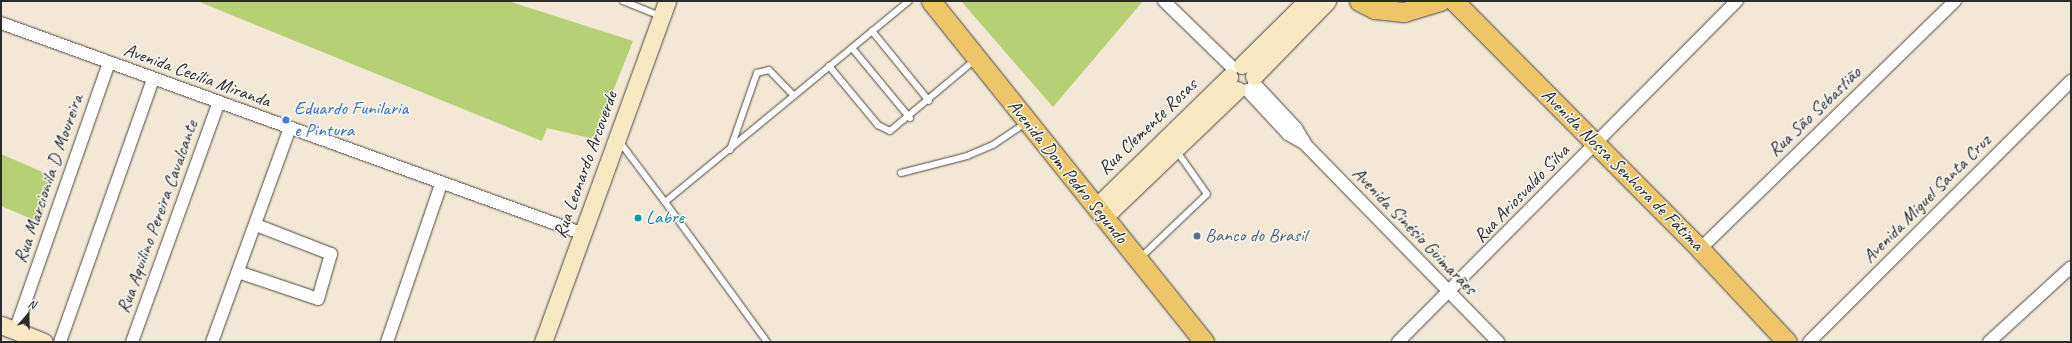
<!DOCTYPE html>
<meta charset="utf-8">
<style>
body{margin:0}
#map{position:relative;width:2072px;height:343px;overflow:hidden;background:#f3e8d5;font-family:Caveat,sans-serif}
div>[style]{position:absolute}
.green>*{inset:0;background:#b7d075}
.roads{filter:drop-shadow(0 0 1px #494744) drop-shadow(0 0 1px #494744)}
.lane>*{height:6px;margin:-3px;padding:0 3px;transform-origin:3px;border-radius:3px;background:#fff}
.street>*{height:12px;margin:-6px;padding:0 6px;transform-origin:6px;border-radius:6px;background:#fff}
.secondary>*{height:17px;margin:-8.5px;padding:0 8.5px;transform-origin:8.5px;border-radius:8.5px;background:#f7e8c3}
.primary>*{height:19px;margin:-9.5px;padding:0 9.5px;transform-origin:9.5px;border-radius:9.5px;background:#ecc669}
.dots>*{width:11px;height:11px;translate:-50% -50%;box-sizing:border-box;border:2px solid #f6f6f2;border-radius:50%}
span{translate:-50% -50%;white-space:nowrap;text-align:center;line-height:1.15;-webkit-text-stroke:3px #f6f6f2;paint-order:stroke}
.street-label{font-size:19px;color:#2b2b2b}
.shop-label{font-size:19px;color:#366cbe}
.left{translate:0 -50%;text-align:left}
.culture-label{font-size:19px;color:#0d838f}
.service-label{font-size:19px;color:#4e5e75}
.frame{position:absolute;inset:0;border:2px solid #2b2b2b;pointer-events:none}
.north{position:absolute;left:8px;top:295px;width:40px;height:40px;-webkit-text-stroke:3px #f6f6f2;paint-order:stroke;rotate:20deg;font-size:11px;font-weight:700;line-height:16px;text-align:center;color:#2b2b2b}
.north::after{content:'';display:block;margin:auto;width:14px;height:18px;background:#2b2b2b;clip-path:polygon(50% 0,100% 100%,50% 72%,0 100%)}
</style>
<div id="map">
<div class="green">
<i style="clip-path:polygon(197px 1px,508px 1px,633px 41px,594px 139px,547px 128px,542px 141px)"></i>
<i style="clip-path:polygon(961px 1px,1143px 1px,1053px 107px)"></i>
<i style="clip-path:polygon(1px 154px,54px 177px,39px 222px,1px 206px)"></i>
</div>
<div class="roads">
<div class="lane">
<i style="left:623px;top:1px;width:40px;rotate:22deg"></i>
<i style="left:872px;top:31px;width:90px;rotate:50.8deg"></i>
<i style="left:852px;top:48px;width:91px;rotate:50.4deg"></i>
<i style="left:829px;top:66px;width:77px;rotate:50.3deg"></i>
<i style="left:878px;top:125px;width:13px;rotate:27deg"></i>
<i style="left:890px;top:131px;width:111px;rotate:-39.9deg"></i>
<i style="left:619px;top:141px;width:76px;rotate:53deg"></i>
<i style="left:665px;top:202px;width:316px;rotate:-39.5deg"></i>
<i style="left:730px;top:150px;width:82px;rotate:-70.7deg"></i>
<i style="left:757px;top:73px;width:12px;rotate:-14deg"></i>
<i style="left:769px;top:70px;width:36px;rotate:46deg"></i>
<i style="left:901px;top:173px;width:68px;rotate:-14.4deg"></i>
<i style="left:967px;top:156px;width:28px;rotate:-23deg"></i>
<i style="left:993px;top:145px;width:40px;rotate:-34deg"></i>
<i style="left:665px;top:202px;width:173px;rotate:53.9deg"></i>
<i style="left:1139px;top:259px;width:94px;rotate:-43.7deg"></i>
<i style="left:1207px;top:194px;width:54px;rotate:-125.2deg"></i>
</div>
<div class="street">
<i style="left:1164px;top:1px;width:96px;rotate:44.2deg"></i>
<i style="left:1px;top:23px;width:620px;rotate:19.9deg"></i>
<i style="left:1254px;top:83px;width:62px;rotate:47deg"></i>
<i style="left:1296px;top:128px;width:17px;rotate:59deg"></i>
<i style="left:1247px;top:90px;width:60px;rotate:47deg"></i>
<i style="left:1288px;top:134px;width:20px;rotate:30deg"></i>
<i style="left:1305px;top:144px;width:277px;rotate:45.7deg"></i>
<i style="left:1700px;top:249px;width:356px;rotate:-44.2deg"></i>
<i style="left:238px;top:272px;width:84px;rotate:18.6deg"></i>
<i style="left:318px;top:299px;width:47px;rotate:-73.9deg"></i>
<i style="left:331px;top:254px;width:80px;rotate:-158.9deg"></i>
<i style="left:15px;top:331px;width:284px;rotate:-70.7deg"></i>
<i style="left:60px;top:342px;width:278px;rotate:-70.5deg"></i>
<i style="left:132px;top:342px;width:253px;rotate:-70.1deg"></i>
<i style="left:212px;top:342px;width:228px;rotate:-70deg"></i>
<i style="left:387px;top:342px;width:167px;rotate:-71.1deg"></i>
<i style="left:1398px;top:342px;width:481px;rotate:-45.2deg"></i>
<i style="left:1809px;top:342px;width:370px;rotate:-44.9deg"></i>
<i style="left:1989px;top:342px;width:111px;rotate:-42.4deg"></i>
</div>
<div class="secondary">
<i style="left:1242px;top:65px;width:91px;rotate:-44.6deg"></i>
<i style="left:1254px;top:76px;width:105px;rotate:-45.8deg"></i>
<i style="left:1096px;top:207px;width:186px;rotate:-44.3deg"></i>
<i style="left:1104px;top:217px;width:184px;rotate:-43.7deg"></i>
<i style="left:1px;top:325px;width:46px;rotate:21.6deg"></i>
<i style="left:543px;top:342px;width:363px;rotate:-70deg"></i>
</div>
<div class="primary">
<i style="left:931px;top:1px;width:437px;rotate:51.3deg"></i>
<i style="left:1359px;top:1px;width:18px;rotate:27deg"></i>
<i style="left:1375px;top:9px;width:29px;rotate:6deg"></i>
<i style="left:1404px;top:12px;width:38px;rotate:-17deg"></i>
<i style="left:1454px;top:1px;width:349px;rotate:45.2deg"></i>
<i style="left:1700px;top:249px;width:127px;rotate:46.9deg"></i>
</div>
</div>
<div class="dots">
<i style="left:286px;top:120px;background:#3f7fe0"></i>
<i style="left:638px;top:218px;background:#0f9aa8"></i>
<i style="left:1197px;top:236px;background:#5c6f8a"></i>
</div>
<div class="street-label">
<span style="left:197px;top:76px;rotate:20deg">Avenida Cecília Miranda</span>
<span style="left:1815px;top:112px;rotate:-44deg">Rua São Sebastião</span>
<span style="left:1148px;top:127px;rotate:-44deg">Rua Clemente Rosas</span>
<span style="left:586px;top:165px;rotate:-70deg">Rua Leonardo Arcoverde</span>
<span style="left:1622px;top:170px;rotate:45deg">Avenida Nossa Senhora de Fátima</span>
<span style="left:1067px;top:172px;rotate:51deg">Avenida Dom Pedro Segundo</span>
<span style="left:49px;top:179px;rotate:-71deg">Rua Marcionila D Moureira</span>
<span style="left:1522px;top:194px;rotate:-46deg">Rua Ariosvaldo Silva</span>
<span style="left:1927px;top:199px;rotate:-45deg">Avenida Miguel Santa Cruz</span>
<span style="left:158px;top:217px;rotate:-70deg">Rua Aquilino Pereira Cavalcante</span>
<span style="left:1414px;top:231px;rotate:46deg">Avenida Sinésio Guimarães</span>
</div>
<div class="shop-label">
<span class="left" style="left:294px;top:120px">Eduardo Funilaria<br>e Pintura</span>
</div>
<div class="culture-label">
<span class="left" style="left:646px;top:218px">Labre</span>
</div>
<div class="service-label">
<span class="left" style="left:1205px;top:236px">Banco do Brasil</span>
</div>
<div class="frame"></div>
<div class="north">N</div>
</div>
